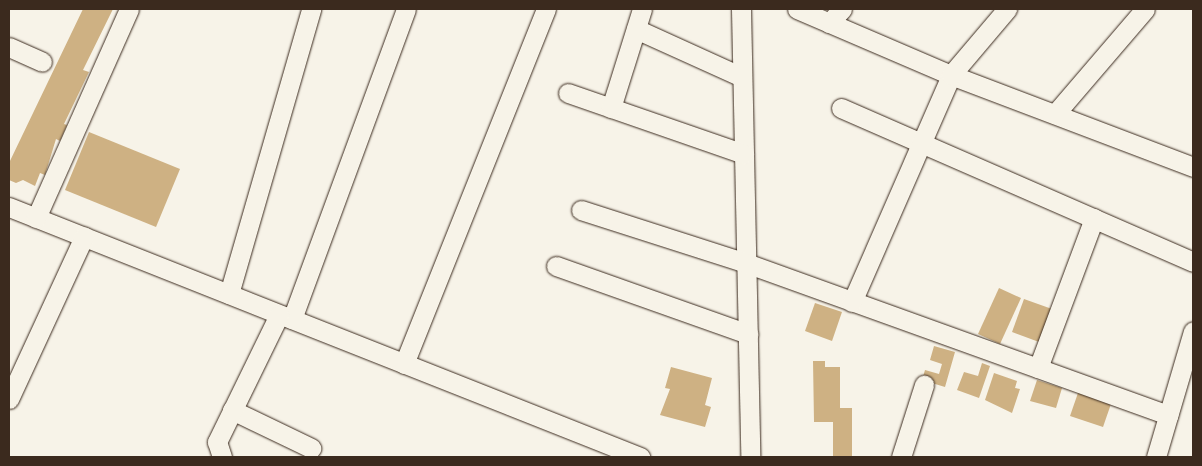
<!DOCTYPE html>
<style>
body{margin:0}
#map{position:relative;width:1202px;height:466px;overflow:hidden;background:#f7f3e8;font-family:Caveat,sans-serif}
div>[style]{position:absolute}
.building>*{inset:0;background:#ceb183}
.roads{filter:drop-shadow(0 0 1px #3b2a1e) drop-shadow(0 0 1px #3b2a1e)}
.minor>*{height:19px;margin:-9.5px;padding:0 9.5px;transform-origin:9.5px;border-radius:9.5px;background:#f7f3e8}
span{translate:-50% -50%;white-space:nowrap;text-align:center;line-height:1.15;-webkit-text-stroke:4px #f7f3e8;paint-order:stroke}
.frame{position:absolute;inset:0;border:10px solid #3b2a1e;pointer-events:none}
</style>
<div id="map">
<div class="building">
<i style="clip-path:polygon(83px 9px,113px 9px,83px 70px,89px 72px,64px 124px,67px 125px,60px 141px,56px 139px,45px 175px,40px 173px,35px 186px,23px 180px,16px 183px,9px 180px,9px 163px)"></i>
<i style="clip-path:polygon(89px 132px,180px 169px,156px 227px,65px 190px)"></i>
<i style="clip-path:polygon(999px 288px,1021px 298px,1000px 344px,978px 334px)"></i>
<i style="clip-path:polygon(1024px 299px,1052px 309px,1039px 342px,1012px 332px)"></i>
<i style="clip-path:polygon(815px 303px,842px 312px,832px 341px,805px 331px)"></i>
<i style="clip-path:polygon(934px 346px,955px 352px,945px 387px,922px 380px,925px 370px,939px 374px,942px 364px,930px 360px)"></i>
<i style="clip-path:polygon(813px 361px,825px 361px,825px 367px,840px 367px,840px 408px,852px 408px,852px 457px,833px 457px,833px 422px,814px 422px)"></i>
<i style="clip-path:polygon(982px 363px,990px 366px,979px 398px,957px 390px,964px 372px,978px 376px)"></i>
<i style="clip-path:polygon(671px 367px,712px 378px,705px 405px,711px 407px,705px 427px,660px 415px,670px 389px,665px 388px)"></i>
<i style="clip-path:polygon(994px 373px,1017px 381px,1015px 388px,1020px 389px,1012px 413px,985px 400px)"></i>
<i style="clip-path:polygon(1037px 380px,1062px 388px,1056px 408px,1030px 401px)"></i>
<i style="clip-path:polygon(1079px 390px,1112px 401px,1103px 427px,1070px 416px)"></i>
</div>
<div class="roads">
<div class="minor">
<i style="left:741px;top:9px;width:448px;rotate:88.8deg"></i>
<i style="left:797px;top:9px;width:168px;rotate:23.2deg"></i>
<i style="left:951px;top:75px;width:259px;rotate:20.8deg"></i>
<i style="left:829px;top:23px;width:19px;rotate:-47deg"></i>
<i style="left:636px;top:29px;width:116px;rotate:24.4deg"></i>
<i style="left:9px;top:47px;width:36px;rotate:24deg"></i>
<i style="left:568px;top:93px;width:186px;rotate:19.1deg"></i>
<i style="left:611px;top:108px;width:104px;rotate:-72.6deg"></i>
<i style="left:841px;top:108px;width:384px;rotate:23.6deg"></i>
<i style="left:1055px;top:114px;width:138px;rotate:-49.4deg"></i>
<i style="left:9px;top:207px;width:679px;rotate:21.61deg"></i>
<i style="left:581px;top:210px;width:173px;rotate:17.8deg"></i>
<i style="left:746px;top:263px;width:449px;rotate:19.8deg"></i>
<i style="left:36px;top:218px;width:229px;rotate:-66deg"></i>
<i style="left:556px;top:266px;width:204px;rotate:19.5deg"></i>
<i style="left:229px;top:294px;width:297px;rotate:-73.9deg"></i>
<i style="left:852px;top:302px;width:248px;rotate:-66.4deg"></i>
<i style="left:951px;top:75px;width:87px;rotate:-49.7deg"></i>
<i style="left:292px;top:319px;width:330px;rotate:-69.8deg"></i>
<i style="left:404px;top:364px;width:382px;rotate:-68.2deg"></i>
<i style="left:1038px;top:368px;width:160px;rotate:-69.5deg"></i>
<i style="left:9px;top:399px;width:179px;rotate:-65.2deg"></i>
<i style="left:232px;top:410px;width:88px;rotate:25.7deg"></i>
<i style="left:222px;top:457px;width:16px;rotate:-108deg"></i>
<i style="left:217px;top:442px;width:141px;rotate:-64deg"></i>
<i style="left:901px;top:457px;width:76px;rotate:-72.3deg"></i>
<i style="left:1156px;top:457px;width:131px;rotate:-73.6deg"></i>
</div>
</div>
<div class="frame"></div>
</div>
